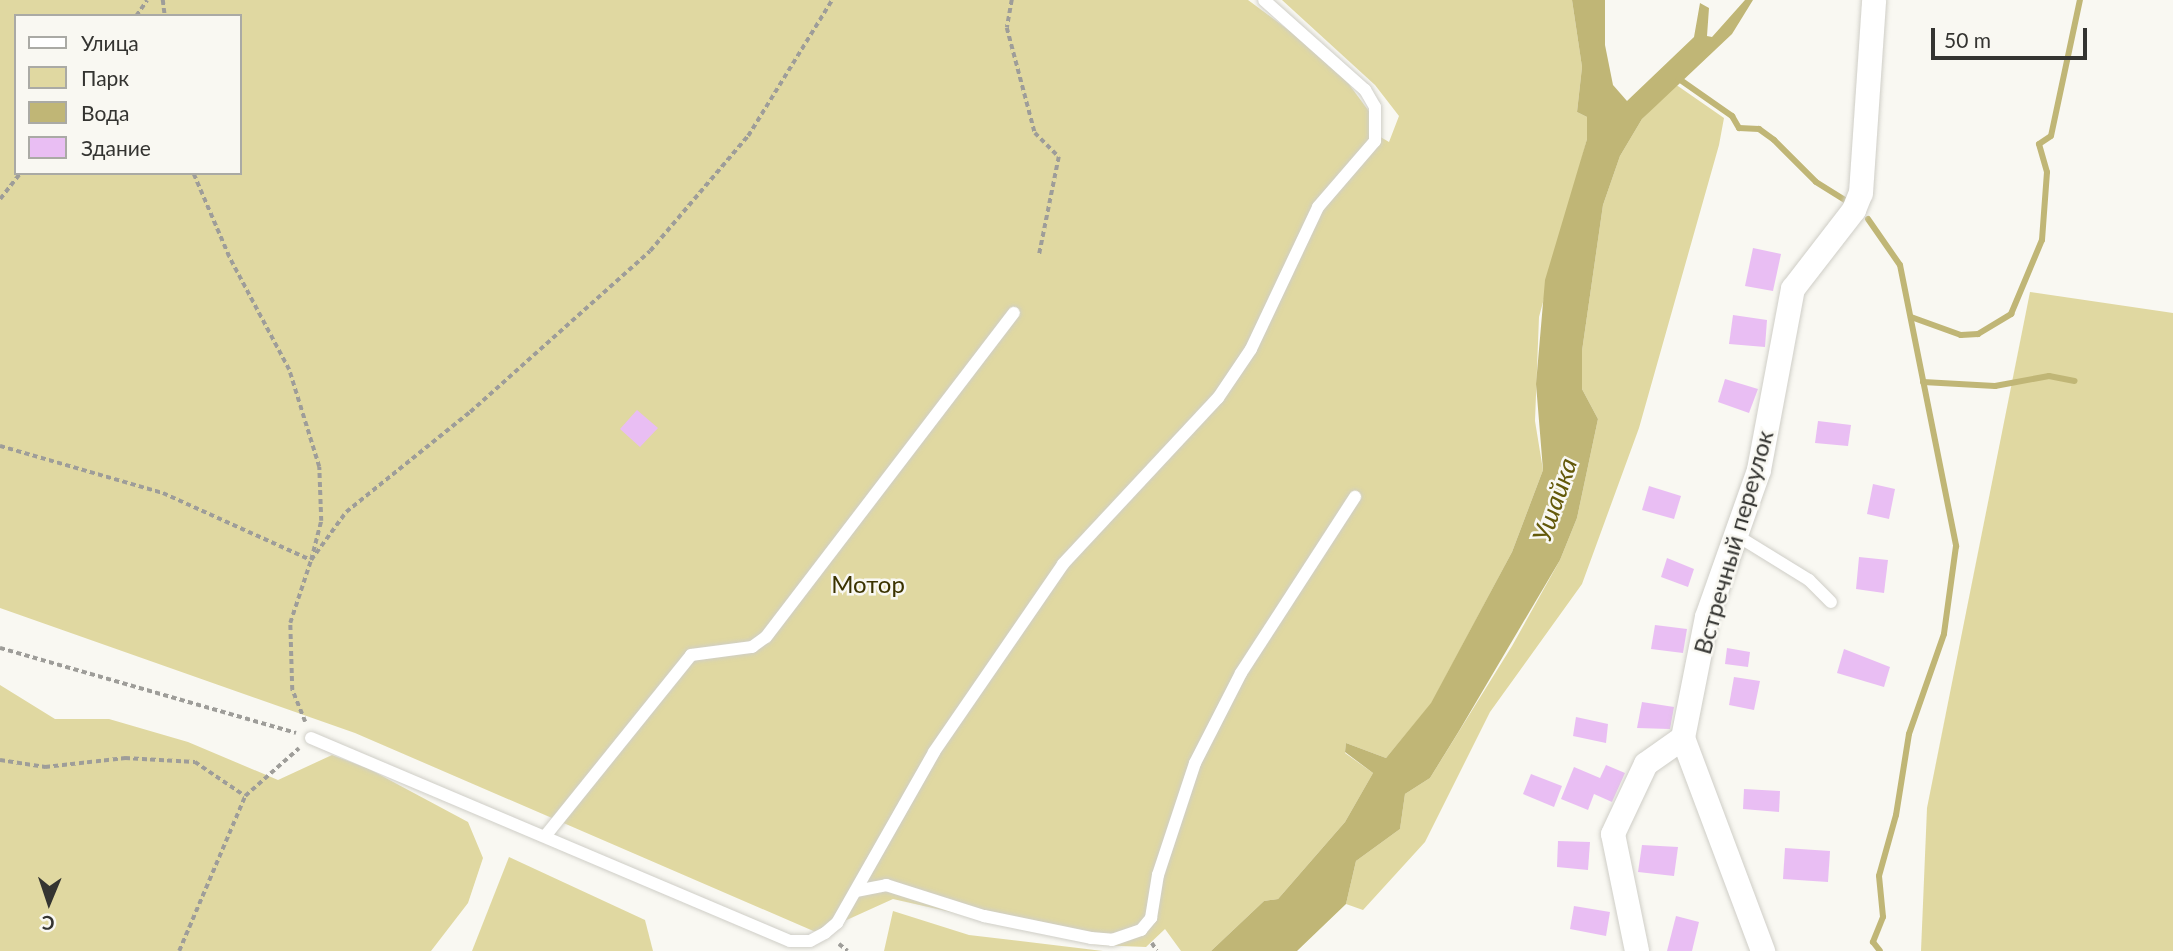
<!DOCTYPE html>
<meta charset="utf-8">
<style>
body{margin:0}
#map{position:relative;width:2173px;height:951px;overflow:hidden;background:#f9f8f2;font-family:Lato,sans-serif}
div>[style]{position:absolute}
.green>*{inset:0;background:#e0d8a1}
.water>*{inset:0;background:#c0b676}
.stream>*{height:6px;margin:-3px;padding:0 3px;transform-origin:3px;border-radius:3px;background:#c0b676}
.building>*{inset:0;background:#e9bef3}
.path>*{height:3.5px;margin-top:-1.75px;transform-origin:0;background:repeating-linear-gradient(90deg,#9e9d99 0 5px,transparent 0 8.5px)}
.roads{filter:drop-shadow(0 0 2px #cfcec7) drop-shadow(0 0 2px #cfcec7)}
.service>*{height:12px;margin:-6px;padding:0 6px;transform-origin:6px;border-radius:6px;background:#fff}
.minor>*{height:24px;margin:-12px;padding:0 12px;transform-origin:12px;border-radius:12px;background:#fff}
span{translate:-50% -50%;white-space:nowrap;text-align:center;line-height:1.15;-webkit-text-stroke:5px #f9f8f2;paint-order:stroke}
.street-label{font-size:24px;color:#343431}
.park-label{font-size:24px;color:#3b3300}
.water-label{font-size:26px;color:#63590a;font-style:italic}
.legend{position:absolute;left:14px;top:14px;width:228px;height:161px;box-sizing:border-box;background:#f9f8f2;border:2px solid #aaaaa5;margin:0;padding:9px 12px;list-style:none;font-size:21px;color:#343431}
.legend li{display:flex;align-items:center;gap:14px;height:35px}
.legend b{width:35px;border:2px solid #aaaaa5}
.north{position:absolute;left:14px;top:867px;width:70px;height:70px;-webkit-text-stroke:5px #f9f8f2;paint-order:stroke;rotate:182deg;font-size:19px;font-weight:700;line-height:28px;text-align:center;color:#343431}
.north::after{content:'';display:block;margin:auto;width:24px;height:32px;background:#343431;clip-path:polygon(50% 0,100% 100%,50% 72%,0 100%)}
.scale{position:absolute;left:1931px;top:28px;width:156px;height:32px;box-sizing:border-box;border:4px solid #343431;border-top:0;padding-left:9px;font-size:21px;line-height:24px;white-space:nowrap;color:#343431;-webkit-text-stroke:5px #f9f8f2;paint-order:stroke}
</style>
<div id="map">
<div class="green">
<i style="clip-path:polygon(evenodd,0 0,1248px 0,1334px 64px,1371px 114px,1372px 132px,1389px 142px,1399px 116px,1375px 85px,1282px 0,1572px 0,1582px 67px,1577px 112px,1587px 117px,1587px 139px,1539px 317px,1535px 421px,1543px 470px,1512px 552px,1431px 704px,1386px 758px,1346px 743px,1345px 753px,1373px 773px,1345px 822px,1278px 899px,1264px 901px,1211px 951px,1181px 951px,1165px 929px,1146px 947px,1096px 945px,893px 899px,818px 933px,355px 733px,0 608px,0 0,16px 16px,240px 16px,240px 173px,16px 173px,16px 16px)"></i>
<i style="clip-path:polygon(1675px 84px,1724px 118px,1719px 145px,1639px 428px,1582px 584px,1490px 712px,1425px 842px,1363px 910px,1346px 904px,1356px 861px,1400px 829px,1405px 794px,1430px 778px,1512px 646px,1560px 560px,1577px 518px,1598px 419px,1582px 389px,1582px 351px,1603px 205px,1620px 156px,1642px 119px)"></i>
<i style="clip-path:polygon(2030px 292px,2173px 313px,2173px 951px,1921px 951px,1927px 808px)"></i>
<i style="clip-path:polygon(0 685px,55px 719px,109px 719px,188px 742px,278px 780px,332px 755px,369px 769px,468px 822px,483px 858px,468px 903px,431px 951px,0 951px)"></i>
<i style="clip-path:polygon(509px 857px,645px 920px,653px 951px,472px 951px)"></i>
<i style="clip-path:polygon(893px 911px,969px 935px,1103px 951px,884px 951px)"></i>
</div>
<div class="water">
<i style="clip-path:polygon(1572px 0,1605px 0,1605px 45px,1613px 85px,1627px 101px,1694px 37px,1700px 3px,1709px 8px,1707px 36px,1712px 37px,1745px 0,1753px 0,1732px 34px,1642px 119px,1620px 156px,1603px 205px,1582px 351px,1582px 389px,1598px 419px,1577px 518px,1560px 560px,1459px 731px,1430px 778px,1405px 794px,1400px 829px,1356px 861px,1346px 904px,1297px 951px,1211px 951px,1264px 901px,1278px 899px,1345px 822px,1373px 773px,1345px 752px,1346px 743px,1386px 758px,1431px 703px,1512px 552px,1543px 470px,1536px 384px,1545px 280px,1587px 139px,1587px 117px,1577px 112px,1582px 67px)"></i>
</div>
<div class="stream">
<i style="left:1679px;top:79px;width:65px;rotate:34.9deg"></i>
<i style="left:1732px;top:116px;width:14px;rotate:60deg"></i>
<i style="left:1739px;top:128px;width:20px;rotate:3deg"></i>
<i style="left:1759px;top:129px;width:19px;rotate:36deg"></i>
<i style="left:1774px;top:140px;width:59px;rotate:45deg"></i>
<i style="left:1816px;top:182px;width:34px;rotate:32deg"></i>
<i style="left:1868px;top:219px;width:56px;rotate:55.2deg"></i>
<i style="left:1900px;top:265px;width:287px;rotate:78.7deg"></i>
<i style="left:1956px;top:546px;width:89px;rotate:97.8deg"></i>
<i style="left:1944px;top:634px;width:106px;rotate:109.3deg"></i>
<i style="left:1909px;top:734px;width:82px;rotate:99.1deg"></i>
<i style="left:1896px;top:815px;width:63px;rotate:105.6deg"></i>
<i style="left:1879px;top:876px;width:41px;rotate:84.4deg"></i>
<i style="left:1883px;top:917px;width:27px;rotate:112deg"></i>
<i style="left:1873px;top:942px;width:11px;rotate:52deg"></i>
<i style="left:1911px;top:317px;width:53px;rotate:19.8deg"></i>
<i style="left:1961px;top:335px;width:17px;rotate:-3deg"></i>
<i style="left:1978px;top:334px;width:39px;rotate:-31deg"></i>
<i style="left:2011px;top:314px;width:80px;rotate:-67.3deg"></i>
<i style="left:2042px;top:240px;width:68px;rotate:-85.8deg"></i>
<i style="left:2047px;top:172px;width:29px;rotate:-106deg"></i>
<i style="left:2039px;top:144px;width:14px;rotate:-34deg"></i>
<i style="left:2051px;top:136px;width:139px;rotate:-78deg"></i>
<i style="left:1923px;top:382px;width:72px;rotate:3.2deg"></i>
<i style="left:1995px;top:386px;width:55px;rotate:-10.5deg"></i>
<i style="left:2049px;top:376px;width:26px;rotate:11deg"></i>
</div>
<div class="building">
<i style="clip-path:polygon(1753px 248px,1781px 254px,1773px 291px,1745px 286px)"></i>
<i style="clip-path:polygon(1733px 315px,1767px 320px,1765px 347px,1729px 344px)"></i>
<i style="clip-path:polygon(1725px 379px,1758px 389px,1749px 413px,1718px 402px)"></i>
<i style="clip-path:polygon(637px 410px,658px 428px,640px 447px,620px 429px)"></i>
<i style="clip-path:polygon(1818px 421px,1851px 425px,1848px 446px,1815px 443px)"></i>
<i style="clip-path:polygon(1873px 484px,1895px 489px,1889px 519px,1867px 514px)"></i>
<i style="clip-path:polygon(1649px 486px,1681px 496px,1674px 519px,1642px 510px)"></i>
<i style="clip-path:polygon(1859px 557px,1888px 560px,1884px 593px,1856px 589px)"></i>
<i style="clip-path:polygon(1667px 558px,1694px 569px,1688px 587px,1661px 577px)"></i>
<i style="clip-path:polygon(1655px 625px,1687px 629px,1683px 653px,1651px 649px)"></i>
<i style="clip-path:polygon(1727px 648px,1750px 652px,1748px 667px,1725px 664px)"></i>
<i style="clip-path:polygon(1844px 649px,1890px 667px,1884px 687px,1837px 673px)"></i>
<i style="clip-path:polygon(1734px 677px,1760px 681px,1754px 710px,1729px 705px)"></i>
<i style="clip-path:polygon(1642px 702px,1674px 707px,1670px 729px,1637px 728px)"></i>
<i style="clip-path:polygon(1576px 717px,1608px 724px,1606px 743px,1573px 736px)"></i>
<i style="clip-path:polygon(1606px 765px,1625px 773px,1612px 802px,1594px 794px,1588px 810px,1561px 799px,1574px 767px,1600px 778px)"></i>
<i style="clip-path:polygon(1531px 774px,1562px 786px,1554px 807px,1523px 794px)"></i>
<i style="clip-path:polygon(1744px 789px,1780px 791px,1779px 812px,1743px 809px)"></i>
<i style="clip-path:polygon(1558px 841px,1590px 842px,1588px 870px,1557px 867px)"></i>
<i style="clip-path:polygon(1642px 845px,1678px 847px,1674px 876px,1638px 872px)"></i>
<i style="clip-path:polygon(1785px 848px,1830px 851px,1828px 882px,1783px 879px)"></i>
<i style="clip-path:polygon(1574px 906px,1610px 912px,1606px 936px,1570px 929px)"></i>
<i style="clip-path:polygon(1676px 916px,1699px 922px,1692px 951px,1667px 951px)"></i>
</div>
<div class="path">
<i style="left:163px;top:0;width:16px;rotate:83deg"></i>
<i style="left:1012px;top:0;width:28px;rotate:100deg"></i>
<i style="left:1007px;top:28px;width:109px;rotate:75.1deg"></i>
<i style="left:1035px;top:133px;width:34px;rotate:45deg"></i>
<i style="left:1059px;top:157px;width:101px;rotate:101.4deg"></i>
<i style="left:136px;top:16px;width:19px;rotate:-55deg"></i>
<i style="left:0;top:199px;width:33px;rotate:-52deg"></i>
<i style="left:0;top:446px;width:170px;rotate:16.1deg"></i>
<i style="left:163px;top:493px;width:162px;rotate:24.4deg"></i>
<i style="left:311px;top:560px;width:40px;rotate:-75.6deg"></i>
<i style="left:321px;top:521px;width:54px;rotate:-92.1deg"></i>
<i style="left:319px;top:467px;width:102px;rotate:-107.2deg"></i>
<i style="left:289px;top:370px;width:128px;rotate:-118deg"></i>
<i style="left:229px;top:257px;width:91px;rotate:-113.2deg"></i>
<i style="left:0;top:648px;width:308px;rotate:16deg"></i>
<i style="left:305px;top:722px;width:35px;rotate:-112deg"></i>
<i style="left:292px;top:690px;width:67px;rotate:-91.7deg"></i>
<i style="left:290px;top:623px;width:66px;rotate:-71.6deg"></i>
<i style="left:311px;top:560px;width:59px;rotate:-53.9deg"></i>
<i style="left:346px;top:512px;width:159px;rotate:-38.9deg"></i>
<i style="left:470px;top:412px;width:241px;rotate:-41.8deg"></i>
<i style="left:650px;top:251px;width:151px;rotate:-49.6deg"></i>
<i style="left:748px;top:136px;width:160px;rotate:-58.3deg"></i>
<i style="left:0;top:760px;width:46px;rotate:8.8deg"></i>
<i style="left:45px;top:767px;width:81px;rotate:-6.4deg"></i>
<i style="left:125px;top:758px;width:70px;rotate:3.3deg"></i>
<i style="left:195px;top:762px;width:60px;rotate:34.2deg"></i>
<i style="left:1152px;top:943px;width:9px;rotate:58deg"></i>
<i style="left:839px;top:944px;width:11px;rotate:38deg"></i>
<i style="left:179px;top:951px;width:168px;rotate:-66.9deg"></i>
<i style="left:245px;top:796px;width:72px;rotate:-41.6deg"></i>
</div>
<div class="roads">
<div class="service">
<i style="left:1736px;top:535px;width:86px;rotate:31.7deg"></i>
<i style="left:1809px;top:580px;width:31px;rotate:45deg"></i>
<i style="left:311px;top:738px;width:520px;rotate:22.97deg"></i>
<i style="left:790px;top:941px;width:20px"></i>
<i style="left:810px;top:941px;width:17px;rotate:-28deg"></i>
<i style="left:825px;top:933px;width:16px;rotate:-40deg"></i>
<i style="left:837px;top:923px;width:197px;rotate:-60.4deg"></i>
<i style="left:934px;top:752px;width:228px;rotate:-55.5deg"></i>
<i style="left:1063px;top:564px;width:227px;rotate:-47deg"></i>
<i style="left:1218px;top:398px;width:59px;rotate:-56deg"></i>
<i style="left:1251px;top:349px;width:157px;rotate:-64.7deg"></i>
<i style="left:1318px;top:207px;width:87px;rotate:-49.2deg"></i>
<i style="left:1375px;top:141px;width:34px;rotate:-90deg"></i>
<i style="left:1375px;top:107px;width:20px;rotate:-120deg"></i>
<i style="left:1365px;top:90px;width:135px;rotate:-138.3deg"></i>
<i style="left:546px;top:835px;width:231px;rotate:-51.1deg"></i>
<i style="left:691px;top:655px;width:62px;rotate:-7.5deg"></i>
<i style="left:752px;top:647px;width:17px;rotate:-36deg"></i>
<i style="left:766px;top:637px;width:408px;rotate:-52.6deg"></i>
<i style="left:856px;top:891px;width:31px;rotate:-11deg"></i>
<i style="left:886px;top:885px;width:103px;rotate:17.6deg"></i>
<i style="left:984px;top:916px;width:109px;rotate:11.6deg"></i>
<i style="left:1091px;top:938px;width:21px;rotate:5deg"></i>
<i style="left:1112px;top:940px;width:31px;rotate:-19deg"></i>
<i style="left:1141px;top:930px;width:16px;rotate:-50deg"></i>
<i style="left:1151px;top:918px;width:44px;rotate:-80.8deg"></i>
<i style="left:1158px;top:875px;width:118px;rotate:-71.7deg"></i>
<i style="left:1195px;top:763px;width:101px;rotate:-62.9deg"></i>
<i style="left:1241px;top:673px;width:210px;rotate:-57.1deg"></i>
</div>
<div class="minor">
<i style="left:1683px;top:738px;width:228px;rotate:69.4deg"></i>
<i style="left:1637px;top:951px;width:119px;rotate:-101.6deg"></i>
<i style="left:1613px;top:834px;width:77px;rotate:-64.8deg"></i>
<i style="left:1646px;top:764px;width:45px;rotate:-35.1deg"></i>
<i style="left:1683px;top:738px;width:123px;rotate:-78.8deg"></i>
<i style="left:1707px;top:617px;width:156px;rotate:-70.5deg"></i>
<i style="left:1759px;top:470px;width:184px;rotate:-79.4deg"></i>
<i style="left:1793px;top:289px;width:100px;rotate:-52.3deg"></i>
<i style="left:1854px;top:210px;width:18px;rotate:-68deg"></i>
<i style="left:1861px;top:193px;width:193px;rotate:-86.1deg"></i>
</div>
</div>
<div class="street-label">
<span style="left:1733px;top:542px;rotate:-74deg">Встречный переулок</span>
</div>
<div class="park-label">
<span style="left:868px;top:584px">Мотор</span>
</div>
<div class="water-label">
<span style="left:1555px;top:500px;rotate:-71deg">Ушайка</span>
</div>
<ul class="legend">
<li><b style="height:9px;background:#fff"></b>Улица</li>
<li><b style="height:19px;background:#e0d8a1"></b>Парк</li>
<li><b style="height:19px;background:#c0b676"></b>Вода</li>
<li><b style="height:19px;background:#e9bef3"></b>Здание</li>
</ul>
<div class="north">С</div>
<div class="scale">50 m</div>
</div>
